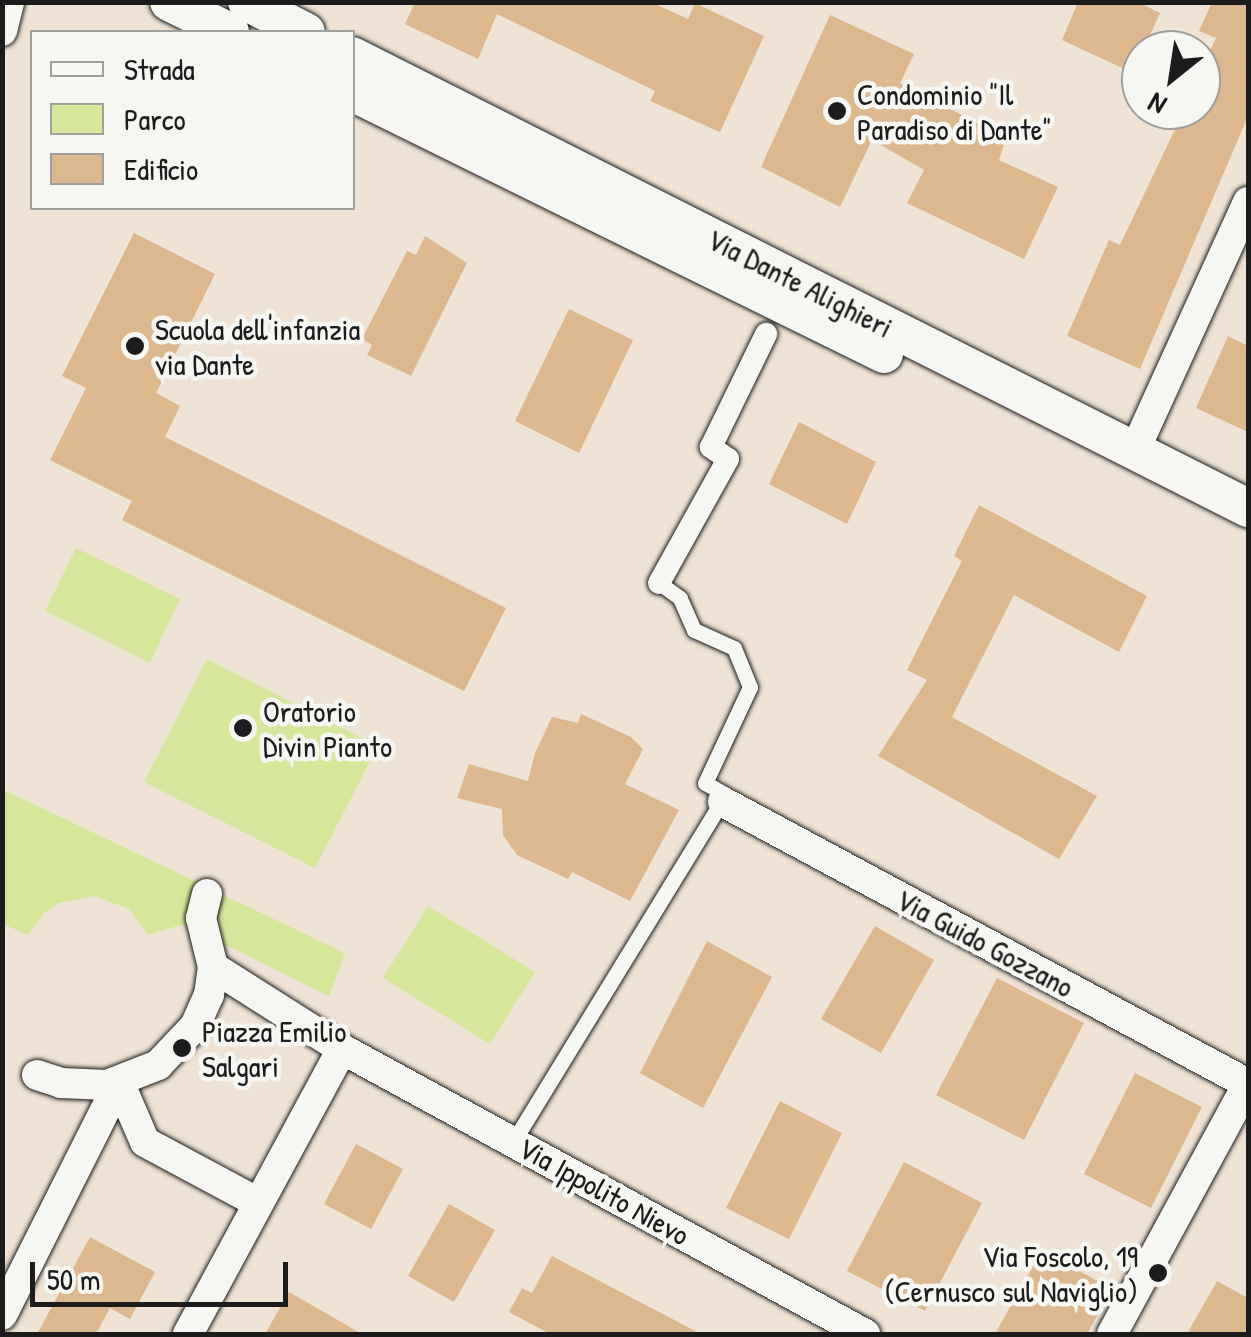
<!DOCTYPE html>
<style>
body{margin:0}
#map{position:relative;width:1251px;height:1337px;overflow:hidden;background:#eee3d4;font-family:"Patrick Hand",sans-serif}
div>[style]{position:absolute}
.green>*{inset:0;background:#d6e79b}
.building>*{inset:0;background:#ddb78e}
.roads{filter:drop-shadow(0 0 2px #1c1c1c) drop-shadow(0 0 2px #1c1c1c)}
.service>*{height:15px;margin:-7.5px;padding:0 7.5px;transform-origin:7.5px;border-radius:7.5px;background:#f6f6f2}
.pedestrian>*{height:22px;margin:-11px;padding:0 11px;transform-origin:11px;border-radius:11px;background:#f6f6f2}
.minor>*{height:30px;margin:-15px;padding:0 15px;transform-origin:15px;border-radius:15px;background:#f6f6f2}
.tertiary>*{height:38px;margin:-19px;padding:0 19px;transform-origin:19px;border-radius:19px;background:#f6f6f2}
.dots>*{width:28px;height:28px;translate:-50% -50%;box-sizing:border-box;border:5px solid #f6f6f2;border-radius:50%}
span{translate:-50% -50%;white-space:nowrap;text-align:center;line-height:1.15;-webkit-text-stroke:9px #f6f6f2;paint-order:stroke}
.poi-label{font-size:30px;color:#1c1c1c}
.left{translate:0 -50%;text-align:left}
.right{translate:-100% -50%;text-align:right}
.street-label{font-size:30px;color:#1c1c1c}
.frame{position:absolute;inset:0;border:5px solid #1c1c1c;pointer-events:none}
.legend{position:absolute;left:30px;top:30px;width:325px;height:180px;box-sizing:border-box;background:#f6f6f2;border:2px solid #9f9f9c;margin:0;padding:12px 18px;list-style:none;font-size:30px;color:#1c1c1c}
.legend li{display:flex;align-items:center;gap:20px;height:50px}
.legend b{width:50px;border:2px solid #9f9f9c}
.north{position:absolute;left:1121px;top:30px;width:100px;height:100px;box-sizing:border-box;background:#f6f6f2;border:2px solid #9f9f9c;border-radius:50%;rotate:210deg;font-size:28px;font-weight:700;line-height:40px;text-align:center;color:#1c1c1c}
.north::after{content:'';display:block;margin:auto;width:35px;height:45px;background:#1c1c1c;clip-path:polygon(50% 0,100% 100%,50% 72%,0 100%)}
.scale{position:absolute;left:30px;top:1262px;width:258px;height:45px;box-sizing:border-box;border:5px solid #1c1c1c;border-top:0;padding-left:12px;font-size:30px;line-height:35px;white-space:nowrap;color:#1c1c1c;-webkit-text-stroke:8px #f6f6f2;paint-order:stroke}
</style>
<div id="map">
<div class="green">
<i style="clip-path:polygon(76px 548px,180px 599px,150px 663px,45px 611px)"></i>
<i style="clip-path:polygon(207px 659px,378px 746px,315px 868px,144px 782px)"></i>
<i style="clip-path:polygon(2px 789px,345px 953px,329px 996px,184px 924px,148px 935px,129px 909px,95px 896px,58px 903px,44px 913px,28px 935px,3px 924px)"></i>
<i style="clip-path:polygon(428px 906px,535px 972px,490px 1044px,383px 978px)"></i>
</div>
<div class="building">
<i style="clip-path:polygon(415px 2px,651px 2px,688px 19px,695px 3px,764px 36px,720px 132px,650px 101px,655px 91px,497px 14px,478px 59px,405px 24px)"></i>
<i style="clip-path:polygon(1078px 2px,1138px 2px,1160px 13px,1133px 73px,1062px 40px)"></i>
<i style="clip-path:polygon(1212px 2px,1248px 2px,1248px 116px,1140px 369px,1067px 336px,1109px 240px,1120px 245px,1184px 110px,1201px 110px,1201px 72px,1216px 38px,1199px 31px)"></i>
<i style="clip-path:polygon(830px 15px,914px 54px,900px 83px,1006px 138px,999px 160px,1058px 187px,1024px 259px,907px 203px,924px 170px,872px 140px,840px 207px,761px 167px)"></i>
<i style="clip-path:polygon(134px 233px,215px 274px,156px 393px,180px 406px,165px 437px,506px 608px,464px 691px,122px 520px,132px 501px,50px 460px,86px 388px,62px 376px)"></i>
<i style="clip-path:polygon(425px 236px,467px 263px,411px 376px,367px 355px,372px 345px,362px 339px,407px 251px,416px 255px)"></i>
<i style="clip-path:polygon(569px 309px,633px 340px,579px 453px,515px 421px)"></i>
<i style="clip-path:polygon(1228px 336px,1248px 346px,1248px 432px,1196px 408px)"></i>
<i style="clip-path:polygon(799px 422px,876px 462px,847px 524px,769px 484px)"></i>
<i style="clip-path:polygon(979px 505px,1147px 596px,1119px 652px,1014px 595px,952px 717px,1097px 796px,1059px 859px,878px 756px,927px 680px,907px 670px,962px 561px,954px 556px)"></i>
<i style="clip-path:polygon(581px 714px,631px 737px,643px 749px,625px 784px,679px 810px,630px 901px,572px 872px,568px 879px,517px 855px,503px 835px,502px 809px,457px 798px,469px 764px,528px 781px,535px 753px,552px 717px,578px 723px)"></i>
<i style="clip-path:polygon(875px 926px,934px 960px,881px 1053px,821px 1019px)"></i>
<i style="clip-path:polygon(707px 941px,772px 977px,703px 1108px,640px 1073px)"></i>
<i style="clip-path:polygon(997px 978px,1084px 1023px,1024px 1140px,936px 1095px)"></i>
<i style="clip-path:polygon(1135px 1073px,1202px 1107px,1151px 1208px,1084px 1174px)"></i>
<i style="clip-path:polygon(780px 1101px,842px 1133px,789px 1239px,726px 1208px)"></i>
<i style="clip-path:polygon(356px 1144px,403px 1169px,371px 1229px,324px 1204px)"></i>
<i style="clip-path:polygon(904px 1162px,982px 1203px,925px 1311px,847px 1271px)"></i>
<i style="clip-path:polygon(449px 1204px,495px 1230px,454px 1302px,408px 1276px)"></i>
<i style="clip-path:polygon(90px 1237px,155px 1272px,130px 1319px,110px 1308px,96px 1334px,37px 1334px)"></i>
<i style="clip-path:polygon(1042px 1250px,1112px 1289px,1087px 1334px,995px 1334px)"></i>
<i style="clip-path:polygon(552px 1256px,701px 1334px,550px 1334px,509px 1312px,522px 1288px,532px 1293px)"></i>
<i style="clip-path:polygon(1217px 1281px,1248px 1298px,1248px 1334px,1187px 1334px)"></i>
<i style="clip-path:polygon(289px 1292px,362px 1334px,265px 1334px)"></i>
</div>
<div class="roads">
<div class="service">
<i style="left:513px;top:1142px;width:407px;rotate:-58.5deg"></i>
<i style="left:726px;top:795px;width:24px;rotate:-150deg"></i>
<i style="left:705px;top:783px;width:106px;rotate:-64.9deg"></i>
<i style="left:750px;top:687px;width:42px;rotate:-112.3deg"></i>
<i style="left:734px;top:648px;width:44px;rotate:-155.8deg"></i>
<i style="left:694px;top:630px;width:35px;rotate:-114deg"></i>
<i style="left:680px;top:598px;width:26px;rotate:-144deg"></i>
</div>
<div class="pedestrian">
<i style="left:659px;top:583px;width:142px;rotate:-60.9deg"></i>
<i style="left:728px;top:459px;width:21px;rotate:-145deg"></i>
<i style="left:711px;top:447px;width:126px;rotate:-64deg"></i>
</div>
<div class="minor">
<i style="left:2px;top:31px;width:30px;rotate:-76deg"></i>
<i style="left:1134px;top:452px;width:275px;rotate:-65.5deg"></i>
<i style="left:723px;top:802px;width:596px;rotate:28.24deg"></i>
<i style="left:207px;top:894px;width:25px;rotate:104deg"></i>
<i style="left:201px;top:918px;width:50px;rotate:76.2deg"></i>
<i style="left:213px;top:967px;width:153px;rotate:32.4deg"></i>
<i style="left:342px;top:1049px;width:596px;rotate:28.59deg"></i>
<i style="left:37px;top:1075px;width:25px;rotate:18deg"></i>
<i style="left:61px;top:1083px;width:46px;rotate:2.5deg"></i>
<i style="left:107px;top:1085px;width:55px;rotate:-21.4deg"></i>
<i style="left:158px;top:1065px;width:54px;rotate:-46.5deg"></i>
<i style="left:195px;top:1026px;width:34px;rotate:-66deg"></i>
<i style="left:209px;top:995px;width:28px;rotate:-82deg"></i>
<i style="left:119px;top:1082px;width:65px;rotate:66.6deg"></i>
<i style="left:145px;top:1142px;width:129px;rotate:28.2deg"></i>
<i style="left:2px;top:1315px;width:261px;rotate:-63.3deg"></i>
<i style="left:188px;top:1334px;width:324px;rotate:-61.6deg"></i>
<i style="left:1112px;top:1334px;width:285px;rotate:-61.5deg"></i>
</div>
<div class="tertiary">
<i style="left:169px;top:2px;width:68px;rotate:26.2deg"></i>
<i style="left:247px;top:2px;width:66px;rotate:27deg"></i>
<i style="left:352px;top:56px;width:1004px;rotate:26.77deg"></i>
<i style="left:352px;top:92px;width:593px;rotate:26.22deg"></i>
</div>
</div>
<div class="dots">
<i style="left:837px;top:111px;background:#1c1c1c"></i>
<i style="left:135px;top:346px;background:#1c1c1c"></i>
<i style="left:243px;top:728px;background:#1c1c1c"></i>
<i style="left:182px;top:1048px;background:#1c1c1c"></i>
<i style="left:1158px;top:1273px;background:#1c1c1c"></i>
</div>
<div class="poi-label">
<span class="left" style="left:857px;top:111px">Condominio "Il<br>Paradiso di Dante"</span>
<span class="left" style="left:155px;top:346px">Scuola dell'infanzia<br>via Dante</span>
<span class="left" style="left:263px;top:728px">Oratorio<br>Divin Pianto</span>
<span class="left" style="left:202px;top:1048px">Piazza Emilio<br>Salgari</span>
<span class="right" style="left:1138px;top:1273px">Via Foscolo, 19<br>(Cernusco sul Naviglio)</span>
</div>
<div class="street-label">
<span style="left:800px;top:283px;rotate:27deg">Via Dante Alighieri</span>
<span style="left:985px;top:943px;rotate:28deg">Via Guido Gozzano</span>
<span style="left:604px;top:1191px;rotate:29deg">Via Ippolito Nievo</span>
</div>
<div class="frame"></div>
<ul class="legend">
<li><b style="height:12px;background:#f6f6f2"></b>Strada</li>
<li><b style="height:28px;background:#d6e79b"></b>Parco</li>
<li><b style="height:28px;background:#ddb78e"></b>Edificio</li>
</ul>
<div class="north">N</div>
<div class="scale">50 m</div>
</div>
